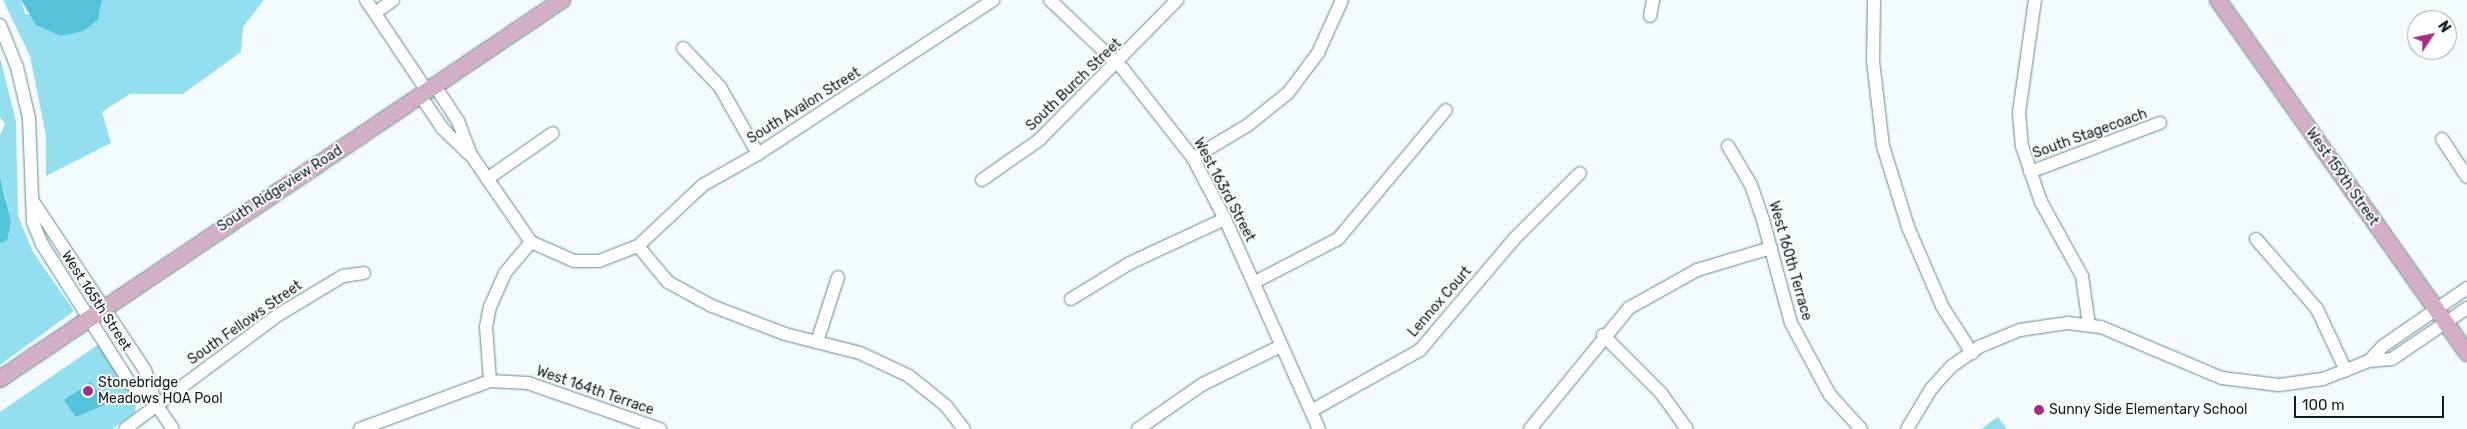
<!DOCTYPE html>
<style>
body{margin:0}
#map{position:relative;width:2467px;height:429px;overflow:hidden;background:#f4fbfd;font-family:Rubik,sans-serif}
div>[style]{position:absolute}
.green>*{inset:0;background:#93dff0}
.water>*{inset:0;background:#52c3db}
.roads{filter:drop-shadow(0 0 1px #648991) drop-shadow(0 0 1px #648991)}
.minor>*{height:12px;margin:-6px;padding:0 6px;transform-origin:6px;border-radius:6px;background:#fff}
.major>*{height:16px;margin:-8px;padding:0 8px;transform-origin:8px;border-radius:8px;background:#d3afc7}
.dots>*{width:14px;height:14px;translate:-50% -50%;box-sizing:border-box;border:2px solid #fff;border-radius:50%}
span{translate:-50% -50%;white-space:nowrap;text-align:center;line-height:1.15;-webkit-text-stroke:4px #fff;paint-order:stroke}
.street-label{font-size:14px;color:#0f1e22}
.poi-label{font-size:14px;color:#0f1e22}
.left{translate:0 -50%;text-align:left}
.north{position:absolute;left:2407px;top:10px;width:50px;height:50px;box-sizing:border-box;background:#fff;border:1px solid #9fa5a7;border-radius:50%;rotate:56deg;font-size:14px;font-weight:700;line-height:20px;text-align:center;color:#0f1e22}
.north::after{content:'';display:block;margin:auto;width:18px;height:22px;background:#a52e85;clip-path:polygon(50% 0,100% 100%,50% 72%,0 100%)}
.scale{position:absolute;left:2294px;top:396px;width:150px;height:22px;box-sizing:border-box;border:2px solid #0f1e22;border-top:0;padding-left:6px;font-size:15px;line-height:18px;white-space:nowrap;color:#0f1e22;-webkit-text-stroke:4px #fff;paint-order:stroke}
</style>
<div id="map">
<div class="green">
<i style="clip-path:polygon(3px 0,21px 0,25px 14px,98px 20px,102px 0,264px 0,243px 27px,241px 52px,183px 94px,130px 94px,102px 112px,111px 143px,46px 176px,46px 136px,30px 56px)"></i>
<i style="clip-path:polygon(0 58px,16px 121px,18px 216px,33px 252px,74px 311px,0 365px,0 243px,7px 241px,6px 198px,0 177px,0 135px,5px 124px,0 117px)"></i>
<i style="clip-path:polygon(99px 344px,137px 398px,135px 413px,112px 429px,0 429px,0 412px)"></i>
<i style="clip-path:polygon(1998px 417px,2007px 429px,1981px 429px)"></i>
</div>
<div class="water">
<i style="clip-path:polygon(21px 0,102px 0,98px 20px,83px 31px,61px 36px,36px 25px)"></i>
<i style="clip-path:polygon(0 177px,11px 222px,7px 241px,0 243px)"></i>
<i style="clip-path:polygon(91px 382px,106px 404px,76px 417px,64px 400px)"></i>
</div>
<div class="roads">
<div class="minor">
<i style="left:366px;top:0;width:110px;rotate:56.2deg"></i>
<i style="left:1050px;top:0;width:100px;rotate:43.4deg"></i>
<i style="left:1123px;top:69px;width:113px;rotate:51.8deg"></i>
<i style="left:1193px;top:158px;width:69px;rotate:62.3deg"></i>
<i style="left:1225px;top:219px;width:230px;rotate:65.9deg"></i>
<i style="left:1874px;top:0;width:61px;rotate:90.9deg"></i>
<i style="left:1873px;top:61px;width:86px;rotate:83.3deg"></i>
<i style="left:1883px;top:146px;width:85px;rotate:72.8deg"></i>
<i style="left:1908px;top:227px;width:86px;rotate:66.7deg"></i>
<i style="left:1942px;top:306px;width:56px;rotate:57.4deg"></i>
<i style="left:2035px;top:0;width:114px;rotate:98.1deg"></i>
<i style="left:2019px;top:113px;width:33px;rotate:85deg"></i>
<i style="left:2022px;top:146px;width:59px;rotate:71.3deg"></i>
<i style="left:2041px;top:202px;width:85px;rotate:61deg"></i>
<i style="left:2082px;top:276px;width:49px;rotate:81.9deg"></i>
<i style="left:375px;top:13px;width:22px;rotate:-36deg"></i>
<i style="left:1650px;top:16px;width:16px;rotate:-79deg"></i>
<i style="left:0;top:25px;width:45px;rotate:68deg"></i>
<i style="left:17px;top:67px;width:52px;rotate:76.8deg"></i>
<i style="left:29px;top:118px;width:104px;rotate:87.8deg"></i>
<i style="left:33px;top:222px;width:24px;rotate:68deg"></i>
<i style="left:42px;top:244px;width:165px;rotate:57.7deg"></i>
<i style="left:130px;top:383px;width:33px;rotate:39deg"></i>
<i style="left:683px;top:48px;width:54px;rotate:46.5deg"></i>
<i style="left:720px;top:87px;width:77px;rotate:60.4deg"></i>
<i style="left:435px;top:86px;width:42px;rotate:56.7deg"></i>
<i style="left:458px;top:121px;width:36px;rotate:69deg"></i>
<i style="left:471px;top:155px;width:106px;rotate:55.4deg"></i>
<i style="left:531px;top:242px;width:47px;rotate:23.8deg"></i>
<i style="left:574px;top:261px;width:25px"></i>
<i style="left:599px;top:261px;width:42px;rotate:-21deg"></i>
<i style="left:638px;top:246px;width:89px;rotate:-43.2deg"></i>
<i style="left:703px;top:185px;width:63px;rotate:-29.4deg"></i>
<i style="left:758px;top:154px;width:281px;rotate:-33.2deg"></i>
<i style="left:420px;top:95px;width:40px;rotate:56deg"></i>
<i style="left:442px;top:128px;width:37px;rotate:44deg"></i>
<i style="left:2442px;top:139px;width:45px;rotate:56.7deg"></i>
<i style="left:1728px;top:146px;width:45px;rotate:59.5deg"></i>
<i style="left:1751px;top:185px;width:37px;rotate:71deg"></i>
<i style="left:1763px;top:220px;width:107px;rotate:74.8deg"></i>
<i style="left:1791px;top:323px;width:82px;rotate:61.6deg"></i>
<i style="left:1830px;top:395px;width:46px;rotate:47.6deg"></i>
<i style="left:1193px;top:158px;width:64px;rotate:-31deg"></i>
<i style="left:1248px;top:125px;width:51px;rotate:-38.7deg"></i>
<i style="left:1288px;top:93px;width:50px;rotate:-53.1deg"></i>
<i style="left:1318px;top:53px;width:58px;rotate:-65.6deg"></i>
<i style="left:2030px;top:172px;width:139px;rotate:-20.7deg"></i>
<i style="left:487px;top:179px;width:80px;rotate:-34.9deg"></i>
<i style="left:982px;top:180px;width:70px;rotate:-35.1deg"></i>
<i style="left:1039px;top:140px;width:197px;rotate:-45.4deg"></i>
<i style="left:34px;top:203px;width:201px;rotate:56.4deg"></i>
<i style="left:145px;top:370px;width:36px;rotate:72deg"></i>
<i style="left:156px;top:404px;width:30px;rotate:56deg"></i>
<i style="left:2256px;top:239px;width:93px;rotate:48.9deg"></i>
<i style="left:2317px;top:309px;width:68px;rotate:64.9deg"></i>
<i style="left:638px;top:246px;width:47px;rotate:50.2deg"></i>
<i style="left:668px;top:282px;width:50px;rotate:28.6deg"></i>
<i style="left:712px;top:306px;width:78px;rotate:21deg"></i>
<i style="left:785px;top:334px;width:77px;rotate:14.2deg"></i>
<i style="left:860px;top:353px;width:54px;rotate:25.1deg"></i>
<i style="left:909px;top:376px;width:48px;rotate:39deg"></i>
<i style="left:946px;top:406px;width:29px;rotate:52deg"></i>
<i style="left:1255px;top:282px;width:93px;rotate:-27.4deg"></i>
<i style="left:1338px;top:239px;width:168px;rotate:-50.1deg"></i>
<i style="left:1071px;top:299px;width:69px;rotate:-31.4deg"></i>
<i style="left:1130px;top:263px;width:105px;rotate:-24.9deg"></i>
<i style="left:1603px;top:335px;width:82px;rotate:45deg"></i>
<i style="left:1661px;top:393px;width:44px;rotate:54.2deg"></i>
<i style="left:817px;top:342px;width:68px;rotate:-72.1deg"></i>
<i style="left:2369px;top:361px;width:21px;rotate:-47deg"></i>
<i style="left:2383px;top:346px;width:102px;rotate:-34.6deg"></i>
<i style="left:490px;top:381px;width:54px;rotate:-94.2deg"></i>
<i style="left:486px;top:327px;width:20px;rotate:-79deg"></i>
<i style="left:490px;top:307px;width:37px;rotate:-66deg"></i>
<i style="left:505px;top:273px;width:40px;rotate:-50deg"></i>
<i style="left:1311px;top:411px;width:125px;rotate:-29.2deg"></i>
<i style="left:1420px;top:350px;width:145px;rotate:-49.7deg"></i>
<i style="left:1514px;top:239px;width:93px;rotate:-45deg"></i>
<i style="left:125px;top:429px;width:191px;rotate:-36.7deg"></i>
<i style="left:278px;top:315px;width:76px;rotate:-31deg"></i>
<i style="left:343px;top:276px;width:21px;rotate:-8deg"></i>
<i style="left:360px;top:429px;width:139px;rotate:-20.3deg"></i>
<i style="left:490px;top:381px;width:38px;rotate:3deg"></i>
<i style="left:528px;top:383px;width:140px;rotate:19.2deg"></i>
<i style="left:1138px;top:429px;width:79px;rotate:-34.7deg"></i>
<i style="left:1203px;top:384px;width:87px;rotate:-26deg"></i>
<i style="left:1530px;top:429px;width:156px;rotate:-50.7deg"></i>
<i style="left:1629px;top:308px;width:78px;rotate:-29.2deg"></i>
<i style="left:1697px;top:270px;width:77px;rotate:-16.6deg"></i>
<i style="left:1907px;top:429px;width:47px;rotate:-59deg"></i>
<i style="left:1931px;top:389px;width:31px;rotate:-48deg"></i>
<i style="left:1952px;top:366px;width:35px;rotate:-35deg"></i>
<i style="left:1981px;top:346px;width:42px;rotate:-22.3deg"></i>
<i style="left:2020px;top:330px;width:49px;rotate:-8.3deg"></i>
<i style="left:2068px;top:323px;width:33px;rotate:7deg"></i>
<i style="left:2101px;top:327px;width:131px;rotate:22.9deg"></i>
<i style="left:2222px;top:378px;width:57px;rotate:7deg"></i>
<i style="left:2279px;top:385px;width:44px;rotate:-7.8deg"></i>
<i style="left:2323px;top:379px;width:49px;rotate:-21.4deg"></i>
<i style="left:2369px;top:361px;width:23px;rotate:-5deg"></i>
<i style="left:2392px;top:359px;width:91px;rotate:-34.2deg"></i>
</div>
<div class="major">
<i style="left:2218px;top:0;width:432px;rotate:54.8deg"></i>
<i style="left:0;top:379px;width:678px;rotate:-33.99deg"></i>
</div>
</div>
<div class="dots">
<i style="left:88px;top:391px;background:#a52e85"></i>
<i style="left:2039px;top:410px;background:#a52e85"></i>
</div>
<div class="street-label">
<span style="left:1074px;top:85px;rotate:-44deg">South Burch Street</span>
<span style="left:804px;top:106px;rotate:-32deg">South Avalon Street</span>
<span style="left:2090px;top:134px;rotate:-20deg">South Stagecoach</span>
<span style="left:2342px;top:177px;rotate:55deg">West 159th Street</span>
<span style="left:280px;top:189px;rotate:-33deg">South Ridgeview Road</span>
<span style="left:1224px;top:190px;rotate:62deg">West 163rd Street</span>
<span style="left:1790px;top:261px;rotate:74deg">West 160th Terrace</span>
<span style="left:96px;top:301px;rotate:57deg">West 165th Street</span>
<span style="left:1440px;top:302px;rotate:-49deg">Lennox Court</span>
<span style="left:245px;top:323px;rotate:-35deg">South Fellows Street</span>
<span style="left:595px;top:391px;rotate:19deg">West 164th Terrace</span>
</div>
<div class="poi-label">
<span class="left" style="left:98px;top:391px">Stonebridge<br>Meadows HOA Pool</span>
<span class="left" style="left:2049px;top:410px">Sunny Side Elementary School</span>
</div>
<div class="north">N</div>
<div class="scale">100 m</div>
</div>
